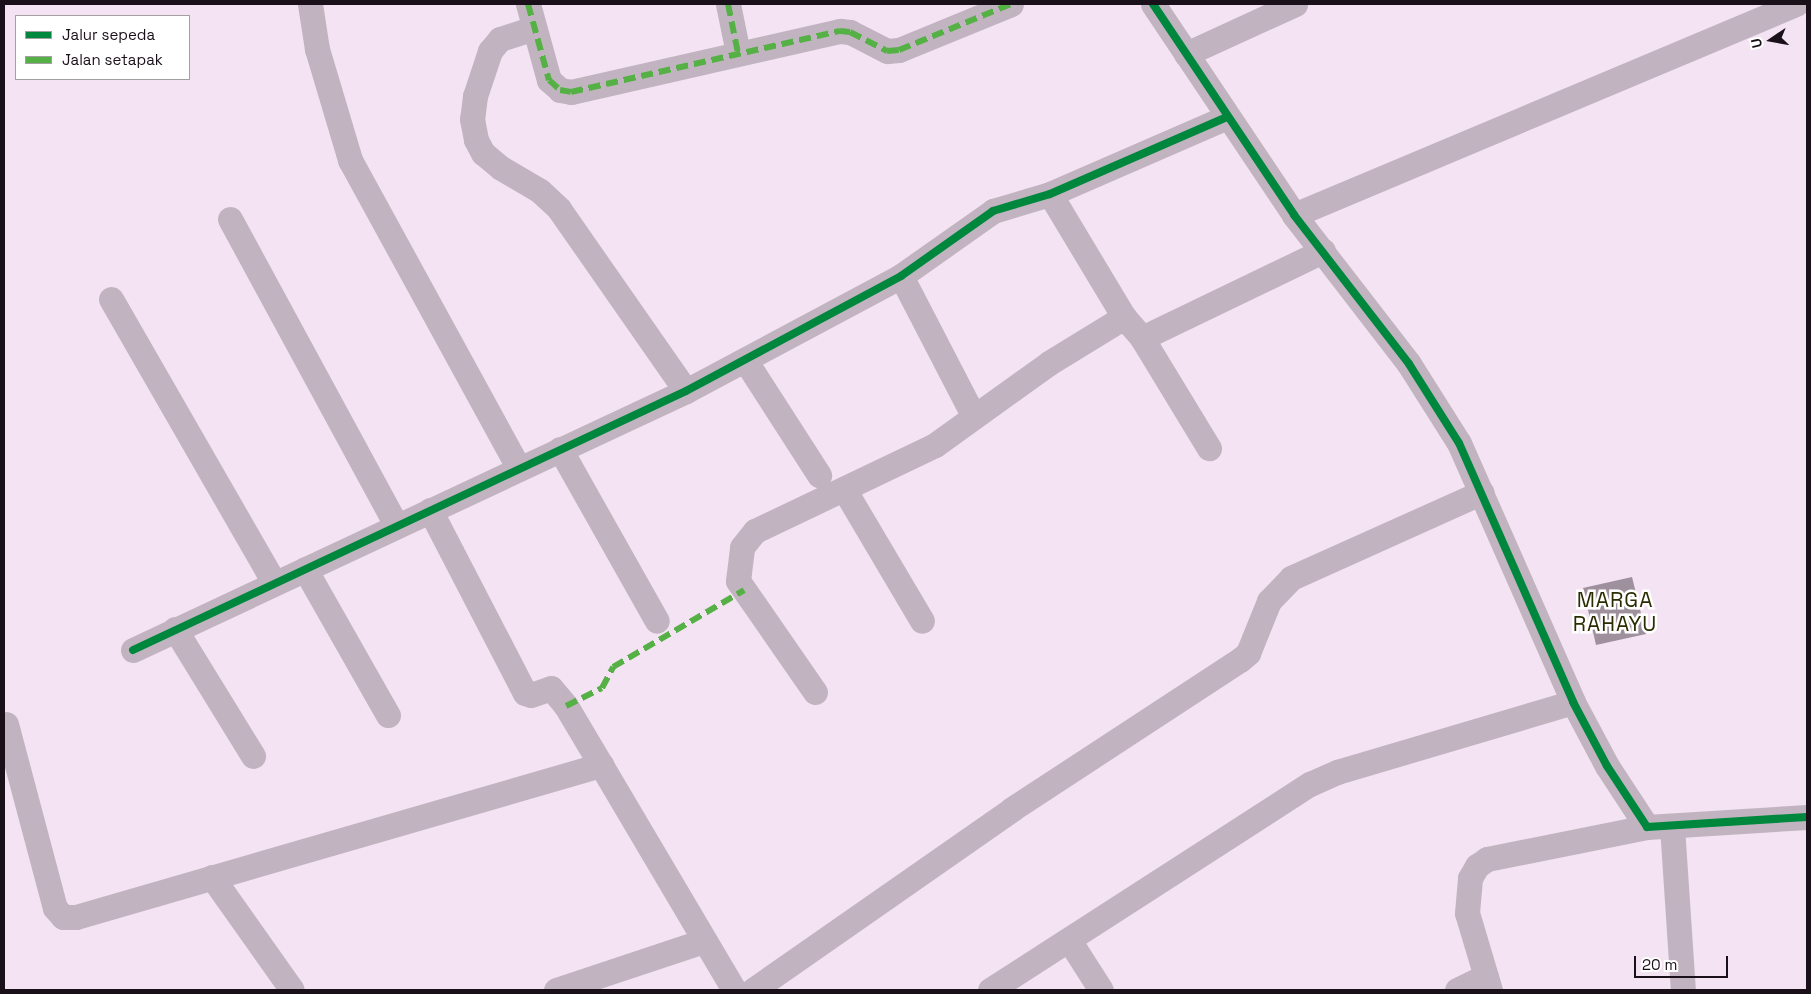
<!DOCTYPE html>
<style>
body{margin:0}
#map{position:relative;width:1811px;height:994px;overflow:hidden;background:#f4e3f2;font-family:"Space Grotesk",sans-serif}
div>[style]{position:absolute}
.building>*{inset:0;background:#9e909d}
.street>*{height:25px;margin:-12.5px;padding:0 12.5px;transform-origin:12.5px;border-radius:12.5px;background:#c1b4c0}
.quiet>*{height:6px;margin-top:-3px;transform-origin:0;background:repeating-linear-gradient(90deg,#55b145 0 12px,transparent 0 18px)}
.cycleway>*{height:8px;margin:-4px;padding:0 4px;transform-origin:4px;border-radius:4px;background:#00873e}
span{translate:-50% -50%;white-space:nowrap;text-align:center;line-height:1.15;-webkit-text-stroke:5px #fff;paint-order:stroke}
.quarter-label{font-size:21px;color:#2a2c02;letter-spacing:1px}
.frame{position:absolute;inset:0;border:5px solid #1a1019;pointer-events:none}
.legend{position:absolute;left:15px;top:15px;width:175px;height:65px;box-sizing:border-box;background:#fff;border:1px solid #a39fa3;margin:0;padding:6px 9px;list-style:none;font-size:15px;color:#1a1019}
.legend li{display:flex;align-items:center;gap:10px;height:25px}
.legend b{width:25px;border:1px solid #a39fa3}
.north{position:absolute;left:1746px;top:15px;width:50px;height:50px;-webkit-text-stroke:4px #fff;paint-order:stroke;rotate:258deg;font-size:14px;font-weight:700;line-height:20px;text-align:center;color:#1a1019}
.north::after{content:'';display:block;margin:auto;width:18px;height:22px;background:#1a1019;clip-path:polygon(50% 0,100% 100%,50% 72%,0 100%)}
.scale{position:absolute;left:1634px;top:956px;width:94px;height:22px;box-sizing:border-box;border:2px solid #1a1019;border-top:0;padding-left:6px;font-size:15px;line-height:18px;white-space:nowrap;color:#1a1019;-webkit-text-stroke:4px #fff;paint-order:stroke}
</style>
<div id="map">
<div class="building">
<i style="clip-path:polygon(1632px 577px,1646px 634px,1596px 645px,1583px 588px)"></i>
</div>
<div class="street">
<i style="left:310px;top:4px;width:46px;rotate:81.2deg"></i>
<i style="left:317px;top:49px;width:116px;rotate:73.4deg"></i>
<i style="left:350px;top:160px;width:352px;rotate:61.3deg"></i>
<i style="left:528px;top:4px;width:79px;rotate:74.6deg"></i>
<i style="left:549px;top:80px;width:15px;rotate:42deg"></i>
<i style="left:560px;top:90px;width:11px;rotate:10deg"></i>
<i style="left:571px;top:92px;width:276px;rotate:-12.8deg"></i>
<i style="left:840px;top:31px;width:10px;rotate:6deg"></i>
<i style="left:850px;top:32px;width:42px;rotate:27.2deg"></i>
<i style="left:887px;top:51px;width:12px;rotate:-5deg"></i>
<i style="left:899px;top:50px;width:121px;rotate:-22.3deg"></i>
<i style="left:728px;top:4px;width:50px;rotate:78.5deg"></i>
<i style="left:1153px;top:4px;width:254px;rotate:56.2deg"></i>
<i style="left:1294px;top:215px;width:188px;rotate:52.3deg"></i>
<i style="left:1409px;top:364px;width:93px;rotate:57.7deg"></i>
<i style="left:1459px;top:443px;width:283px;rotate:66.2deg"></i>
<i style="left:1573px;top:702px;width:72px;rotate:62deg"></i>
<i style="left:1607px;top:766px;width:73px;rotate:56.7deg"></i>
<i style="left:1647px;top:827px;width:160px;rotate:-3.6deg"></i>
<i style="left:534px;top:28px;width:36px;rotate:162deg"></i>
<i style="left:500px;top:39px;width:16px;rotate:130deg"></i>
<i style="left:490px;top:51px;width:47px;rotate:108.4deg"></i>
<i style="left:475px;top:96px;width:23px;rotate:97deg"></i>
<i style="left:472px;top:119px;width:21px;rotate:79deg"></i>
<i style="left:476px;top:140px;width:15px;rotate:62deg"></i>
<i style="left:483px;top:153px;width:23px;rotate:40deg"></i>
<i style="left:501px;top:168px;width:45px;rotate:30.5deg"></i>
<i style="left:540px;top:191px;width:26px;rotate:43deg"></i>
<i style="left:559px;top:209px;width:222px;rotate:55.1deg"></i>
<i style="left:1186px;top:54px;width:120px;rotate:-24.6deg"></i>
<i style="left:1050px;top:194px;width:144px;rotate:59deg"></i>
<i style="left:1294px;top:215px;width:545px;rotate:-22.8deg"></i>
<i style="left:230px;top:219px;width:349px;rotate:61.5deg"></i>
<i style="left:901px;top:276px;width:157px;rotate:62.6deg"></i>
<i style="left:111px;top:299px;width:327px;rotate:60.1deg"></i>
<i style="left:1142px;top:338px;width:129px;rotate:58.7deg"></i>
<i style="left:745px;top:360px;width:137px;rotate:57.2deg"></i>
<i style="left:560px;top:449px;width:197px;rotate:60.6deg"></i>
<i style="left:844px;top:489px;width:153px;rotate:59.4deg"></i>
<i style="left:430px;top:510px;width:206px;rotate:62.6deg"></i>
<i style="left:525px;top:693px;width:6px;rotate:18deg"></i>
<i style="left:531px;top:695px;width:21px;rotate:-19deg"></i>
<i style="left:551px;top:688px;width:23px;rotate:50deg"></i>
<i style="left:566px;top:706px;width:69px;rotate:59.3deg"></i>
<i style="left:305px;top:569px;width:168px;rotate:60.4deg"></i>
<i style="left:175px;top:629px;width:149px;rotate:58.4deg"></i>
<i style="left:133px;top:650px;width:611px;rotate:-25.1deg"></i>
<i style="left:686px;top:391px;width:244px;rotate:-28.1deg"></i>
<i style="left:901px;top:276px;width:113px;rotate:-35.2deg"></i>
<i style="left:993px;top:211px;width:59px;rotate:-16.6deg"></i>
<i style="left:1050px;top:194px;width:193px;rotate:-23.5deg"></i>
<i style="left:815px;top:692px;width:135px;rotate:-124.7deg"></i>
<i style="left:738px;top:581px;width:34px;rotate:-83deg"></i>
<i style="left:742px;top:547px;width:21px;rotate:-51deg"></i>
<i style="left:755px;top:531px;width:199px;rotate:-25.5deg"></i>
<i style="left:935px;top:445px;width:140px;rotate:-35.7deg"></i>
<i style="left:1049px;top:363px;width:88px;rotate:-31.5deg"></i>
<i style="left:1124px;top:317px;width:28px;rotate:49deg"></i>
<i style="left:1142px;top:338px;width:201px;rotate:-25.7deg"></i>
<i style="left:6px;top:724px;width:190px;rotate:75.1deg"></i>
<i style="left:55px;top:908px;width:12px;rotate:48deg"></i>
<i style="left:63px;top:917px;width:13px"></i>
<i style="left:76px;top:917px;width:547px;rotate:-16.15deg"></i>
<i style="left:601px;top:765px;width:261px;rotate:59.4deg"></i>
<i style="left:1672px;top:826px;width:164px;rotate:86.2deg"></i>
<i style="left:212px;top:877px;width:138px;rotate:54.7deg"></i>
<i style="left:1069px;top:940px;width:59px;rotate:57.4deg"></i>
<i style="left:556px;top:990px;width:155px;rotate:-18.4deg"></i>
<i style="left:753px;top:990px;width:316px;rotate:-34.9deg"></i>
<i style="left:1012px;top:809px;width:272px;rotate:-33.2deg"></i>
<i style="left:1240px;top:660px;width:11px;rotate:-41deg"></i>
<i style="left:1248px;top:653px;width:56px;rotate:-68deg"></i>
<i style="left:1269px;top:601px;width:32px;rotate:-46deg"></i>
<i style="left:1291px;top:578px;width:209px;rotate:-24.2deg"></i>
<i style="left:990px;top:990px;width:381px;rotate:-32.8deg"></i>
<i style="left:1310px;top:784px;width:30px;rotate:-24deg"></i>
<i style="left:1337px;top:772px;width:246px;rotate:-16.5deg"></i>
<i style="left:1457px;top:990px;width:32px;rotate:-26deg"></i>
<i style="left:1490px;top:990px;width:80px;rotate:-106.6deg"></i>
<i style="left:1467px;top:913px;width:35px;rotate:-85deg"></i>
<i style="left:1470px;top:878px;width:14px;rotate:-60deg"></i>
<i style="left:1477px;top:866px;width:12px;rotate:-35deg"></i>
<i style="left:1487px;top:859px;width:163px;rotate:-11.3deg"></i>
</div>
<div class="quiet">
<i style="left:528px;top:4px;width:79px;rotate:74.6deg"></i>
<i style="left:549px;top:80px;width:15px;rotate:42deg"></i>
<i style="left:560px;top:90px;width:11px;rotate:10deg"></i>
<i style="left:571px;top:92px;width:276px;rotate:-12.8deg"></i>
<i style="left:840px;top:31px;width:10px;rotate:6deg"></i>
<i style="left:850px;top:32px;width:42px;rotate:27.2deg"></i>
<i style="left:887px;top:51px;width:12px;rotate:-5deg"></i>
<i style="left:899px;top:50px;width:121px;rotate:-22.3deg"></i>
<i style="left:728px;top:4px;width:50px;rotate:78.5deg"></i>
<i style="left:566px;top:706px;width:40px;rotate:-26.6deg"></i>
<i style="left:602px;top:688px;width:24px;rotate:-62deg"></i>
<i style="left:613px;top:667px;width:152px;rotate:-30.4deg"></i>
</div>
<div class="cycleway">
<i style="left:1153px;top:4px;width:254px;rotate:56.2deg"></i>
<i style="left:1294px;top:215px;width:188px;rotate:52.3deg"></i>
<i style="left:1409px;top:364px;width:93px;rotate:57.7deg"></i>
<i style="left:1459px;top:443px;width:283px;rotate:66.2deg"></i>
<i style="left:1573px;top:702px;width:72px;rotate:62deg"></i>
<i style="left:1607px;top:766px;width:73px;rotate:56.7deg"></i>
<i style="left:1647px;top:827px;width:160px;rotate:-3.6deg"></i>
<i style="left:133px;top:650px;width:611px;rotate:-25.1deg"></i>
<i style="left:686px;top:391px;width:244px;rotate:-28.1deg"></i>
<i style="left:901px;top:276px;width:113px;rotate:-35.2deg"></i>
<i style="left:993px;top:211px;width:59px;rotate:-16.6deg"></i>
<i style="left:1050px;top:194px;width:193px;rotate:-23.5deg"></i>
</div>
<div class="quarter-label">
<span style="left:1615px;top:612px">MARGA<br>RAHAYU</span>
</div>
<div class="frame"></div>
<ul class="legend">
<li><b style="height:6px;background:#00873e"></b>Jalur sepeda</li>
<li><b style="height:6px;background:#55b145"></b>Jalan setapak</li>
</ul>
<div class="north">U</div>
<div class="scale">20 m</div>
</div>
